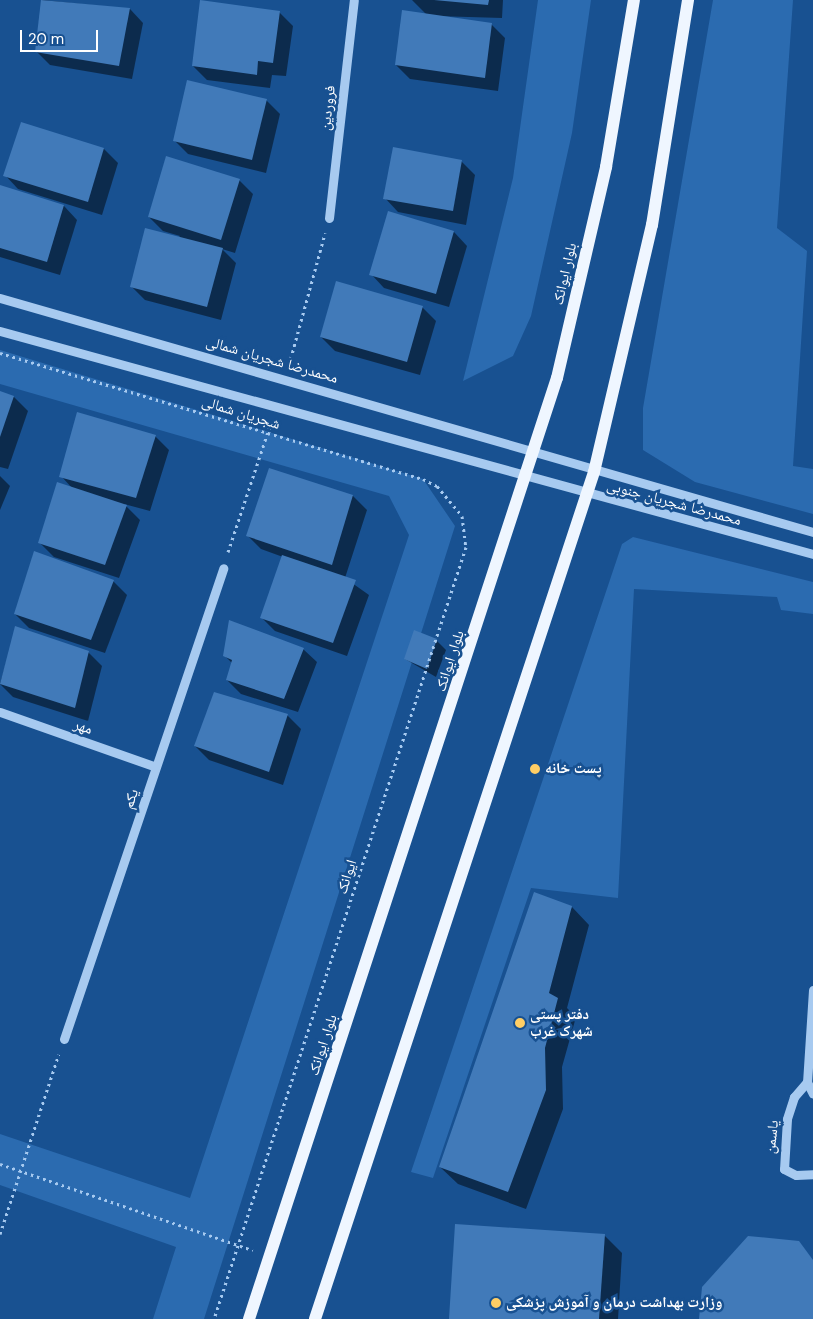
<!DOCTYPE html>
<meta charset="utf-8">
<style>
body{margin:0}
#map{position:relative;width:813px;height:1319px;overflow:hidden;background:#185191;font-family:"DM Sans","Noto Naskh Arabic",sans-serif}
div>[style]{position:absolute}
.green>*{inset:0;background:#2b6bb0}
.shadow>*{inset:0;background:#0007}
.building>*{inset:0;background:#417ab9}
.path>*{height:3px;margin-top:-1.5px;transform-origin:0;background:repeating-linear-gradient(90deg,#a7caf0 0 2.5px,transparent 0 6.5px)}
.minor>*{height:9px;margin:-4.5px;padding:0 4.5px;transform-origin:4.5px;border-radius:4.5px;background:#a7caf0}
.major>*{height:12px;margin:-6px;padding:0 6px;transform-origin:6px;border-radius:6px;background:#eff6ff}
.dots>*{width:14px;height:14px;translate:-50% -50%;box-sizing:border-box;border:2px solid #185191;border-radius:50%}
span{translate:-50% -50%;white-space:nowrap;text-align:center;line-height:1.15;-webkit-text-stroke:5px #185191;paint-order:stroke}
.street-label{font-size:15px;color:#fff}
.poi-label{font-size:15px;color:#fff;font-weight:700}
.left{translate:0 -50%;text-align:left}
.scale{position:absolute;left:20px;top:30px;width:78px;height:22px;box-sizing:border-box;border:2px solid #fff;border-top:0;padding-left:6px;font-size:15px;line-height:18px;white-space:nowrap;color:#fff;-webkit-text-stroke:4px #185191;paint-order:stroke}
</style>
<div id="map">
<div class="green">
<i style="clip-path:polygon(538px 0,591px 0,572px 133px,531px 316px,513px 356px,463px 381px,513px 178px)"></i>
<i style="clip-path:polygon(713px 0,793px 0,777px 228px,807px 251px,793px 466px,813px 469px,813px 514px,695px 482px,643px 450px,643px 408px)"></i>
<i style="clip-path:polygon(0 350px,423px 479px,455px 526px,204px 1319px,153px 1319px,176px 1247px,0 1185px,0 1134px,190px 1198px,409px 535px,389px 496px,0 384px)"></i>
<i style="clip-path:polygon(633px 537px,813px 582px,813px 614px,781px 610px,777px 597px,634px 589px,618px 898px,531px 888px,433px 1178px,411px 1172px,622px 544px)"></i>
</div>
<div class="shadow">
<i style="clip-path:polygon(42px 0,130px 9px,143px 23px,132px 79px,50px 65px,36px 51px)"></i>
<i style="clip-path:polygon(412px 0,503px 0,502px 18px,435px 16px,491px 24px,505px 38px,498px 91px,410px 79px,396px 65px,427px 15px)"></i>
<i style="clip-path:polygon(279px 12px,293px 26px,286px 76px,272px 75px,270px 88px,207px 80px,193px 66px)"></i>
<i style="clip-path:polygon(266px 100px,280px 114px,266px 173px,188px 154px,174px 140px)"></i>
<i style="clip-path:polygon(21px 123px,104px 149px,118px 163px,102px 215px,18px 189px,5px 175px)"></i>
<i style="clip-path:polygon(461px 161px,475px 175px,466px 225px,398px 212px,385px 198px)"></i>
<i style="clip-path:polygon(239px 180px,253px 194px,235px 253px,222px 249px,236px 263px,221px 320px,145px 300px,131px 286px,180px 236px,163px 231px,149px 217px)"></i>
<i style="clip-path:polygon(0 187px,64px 206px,77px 220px,60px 275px,0 257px)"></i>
<i style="clip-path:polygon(454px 232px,467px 246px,449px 307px,384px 288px,371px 274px)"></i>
<i style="clip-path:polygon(422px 307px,436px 321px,420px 375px,335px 351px,321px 337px)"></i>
<i style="clip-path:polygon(0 392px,14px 397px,28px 411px,8px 469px,0 467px)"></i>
<i style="clip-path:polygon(155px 436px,169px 450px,150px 511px,124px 504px,140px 520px,119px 578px,54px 557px,40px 543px,73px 489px,61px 476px)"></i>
<i style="clip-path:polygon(270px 470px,353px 496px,367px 510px,345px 578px,369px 595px,347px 656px,275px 631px,262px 618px,283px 557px,261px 549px,247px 535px)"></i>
<i style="clip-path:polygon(0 476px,10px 486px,0 510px)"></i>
<i style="clip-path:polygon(113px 581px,127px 595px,105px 653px,29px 628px,15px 614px)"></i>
<i style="clip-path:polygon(16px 628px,88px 652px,102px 666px,88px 721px,13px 697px,0 684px)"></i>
<i style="clip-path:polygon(436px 640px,446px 650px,436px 677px,405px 659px)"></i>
<i style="clip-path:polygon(303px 649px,317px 662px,298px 712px,241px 694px,227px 680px,232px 663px,225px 656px)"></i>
<i style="clip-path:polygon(287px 715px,301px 729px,283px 785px,209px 760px,195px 746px)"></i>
<i style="clip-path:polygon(572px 907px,589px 925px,567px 1008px,576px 1017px,562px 1067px,563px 1109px,526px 1209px,458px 1184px,440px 1167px)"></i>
<i style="clip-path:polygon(604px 1235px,622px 1253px,618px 1319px,450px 1319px)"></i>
</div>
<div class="building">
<i style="clip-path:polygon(41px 0,130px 8px,119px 66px,35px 52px)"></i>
<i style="clip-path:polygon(200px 0,280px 11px,273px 63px,258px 61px,257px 75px,192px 66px)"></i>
<i style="clip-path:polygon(434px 0,489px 0,488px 5px)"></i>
<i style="clip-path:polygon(402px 10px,492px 23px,485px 78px,395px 65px)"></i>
<i style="clip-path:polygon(187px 80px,267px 99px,252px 160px,173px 141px)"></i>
<i style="clip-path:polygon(21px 122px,104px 148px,88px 202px,3px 176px)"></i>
<i style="clip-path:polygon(393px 147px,462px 160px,453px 211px,383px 199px)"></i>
<i style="clip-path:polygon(166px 156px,240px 179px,221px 240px,148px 217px)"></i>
<i style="clip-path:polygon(0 185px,64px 205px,47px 262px,0 248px)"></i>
<i style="clip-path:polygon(388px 211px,454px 231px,436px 294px,369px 275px)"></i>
<i style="clip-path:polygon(145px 228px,223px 248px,207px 307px,130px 287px)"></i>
<i style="clip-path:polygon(336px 281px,423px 306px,407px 362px,320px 337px)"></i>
<i style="clip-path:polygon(0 391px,14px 396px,0 437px)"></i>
<i style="clip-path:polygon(77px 412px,156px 435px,136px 498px,59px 477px)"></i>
<i style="clip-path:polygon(269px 468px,353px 495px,332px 565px,246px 536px)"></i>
<i style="clip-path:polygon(57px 482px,127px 505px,105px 565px,38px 543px)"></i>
<i style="clip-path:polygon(34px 551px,114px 580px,91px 640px,14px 614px)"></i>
<i style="clip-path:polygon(282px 555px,356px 580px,333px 643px,260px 618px)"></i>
<i style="clip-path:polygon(229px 620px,304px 648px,284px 699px,226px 680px,232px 660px,223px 656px)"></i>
<i style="clip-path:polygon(15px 626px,89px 651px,75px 708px,0 684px)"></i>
<i style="clip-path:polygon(414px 630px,437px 639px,427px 669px,404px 659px)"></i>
<i style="clip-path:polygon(214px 692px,288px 714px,269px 772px,194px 746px)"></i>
<i style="clip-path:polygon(534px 892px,572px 906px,549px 993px,558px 998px,545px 1048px,546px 1090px,508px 1192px,439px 1167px)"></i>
<i style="clip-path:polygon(455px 1224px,605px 1234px,599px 1319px,449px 1319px)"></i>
<i style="clip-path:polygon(748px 1236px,799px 1241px,813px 1260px,813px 1319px,699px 1319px,702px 1287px)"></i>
</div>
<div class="path">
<i style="left:0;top:353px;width:441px;rotate:16.6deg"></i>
<i style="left:423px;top:479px;width:16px;rotate:27deg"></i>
<i style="left:437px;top:486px;width:39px;rotate:50deg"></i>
<i style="left:462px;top:516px;width:31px;rotate:83deg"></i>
<i style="left:466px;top:547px;width:812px;rotate:108.08deg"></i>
<i style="left:289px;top:365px;width:137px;rotate:-74.7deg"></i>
<i style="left:228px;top:552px;width:136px;rotate:-71.6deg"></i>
<i style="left:0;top:1164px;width:267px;rotate:18.8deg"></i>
<i style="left:0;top:1234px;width:189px;rotate:-71.9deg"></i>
</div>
<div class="minor">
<i style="left:329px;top:218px;width:219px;rotate:-83.5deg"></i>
<i style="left:0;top:298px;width:846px;rotate:16.06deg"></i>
<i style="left:0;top:331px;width:843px;rotate:15.34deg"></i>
<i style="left:0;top:712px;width:165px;rotate:19.4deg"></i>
<i style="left:813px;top:990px;width:92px;rotate:93.7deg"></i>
<i style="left:807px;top:1082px;width:13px;rotate:63deg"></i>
<i style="left:64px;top:1039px;width:497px;rotate:-71.3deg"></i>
<i style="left:807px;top:1082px;width:20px;rotate:131deg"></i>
<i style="left:794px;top:1097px;width:23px;rotate:108deg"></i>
<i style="left:787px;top:1119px;width:50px;rotate:93.4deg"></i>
<i style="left:784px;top:1169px;width:13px;rotate:27deg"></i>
<i style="left:796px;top:1175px;width:17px;rotate:-3deg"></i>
</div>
<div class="major">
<i style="left:249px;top:1319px;width:990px;rotate:-71.88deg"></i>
<i style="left:557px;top:378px;width:217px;rotate:-76.9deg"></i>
<i style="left:606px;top:167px;width:169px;rotate:-80.5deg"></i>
<i style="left:315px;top:1319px;width:892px;rotate:-71.77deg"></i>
<i style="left:594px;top:472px;width:254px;rotate:-76.8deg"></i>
<i style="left:652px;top:225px;width:228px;rotate:-80.9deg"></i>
</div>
<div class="dots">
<i style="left:535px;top:769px;background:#ffce65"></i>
<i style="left:520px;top:1023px;background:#ffce65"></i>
<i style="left:496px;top:1303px;background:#ffce65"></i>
</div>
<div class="street-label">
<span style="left:328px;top:108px;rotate:-83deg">فروردین</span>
<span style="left:565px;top:274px;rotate:-77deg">بلوار ایوانک</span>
<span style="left:272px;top:360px;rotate:16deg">محمدرضا شجریان شمالی</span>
<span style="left:241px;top:413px;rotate:17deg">شجریان شمالی</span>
<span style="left:674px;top:503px;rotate:15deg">محمدرضا شجریان جنوبی</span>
<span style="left:450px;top:661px;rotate:-72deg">بلوار ایوانک</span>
<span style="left:83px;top:727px;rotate:19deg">مهر</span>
<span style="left:131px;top:799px;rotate:-71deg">یکم</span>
<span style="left:347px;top:877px;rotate:-72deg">ایوانک</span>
<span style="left:323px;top:1045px;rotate:-72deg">بلوار ایوانک</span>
<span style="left:772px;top:1137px;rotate:-84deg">یاسمن</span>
</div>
<div class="poi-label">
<span class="left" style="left:545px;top:769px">پست خانه</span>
<span class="left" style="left:530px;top:1023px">دفتر پستی<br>شهرک غرب</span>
<span class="left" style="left:506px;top:1303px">وزارت بهداشت درمان و آموزش پزشکی</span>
</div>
<div class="scale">20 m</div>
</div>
